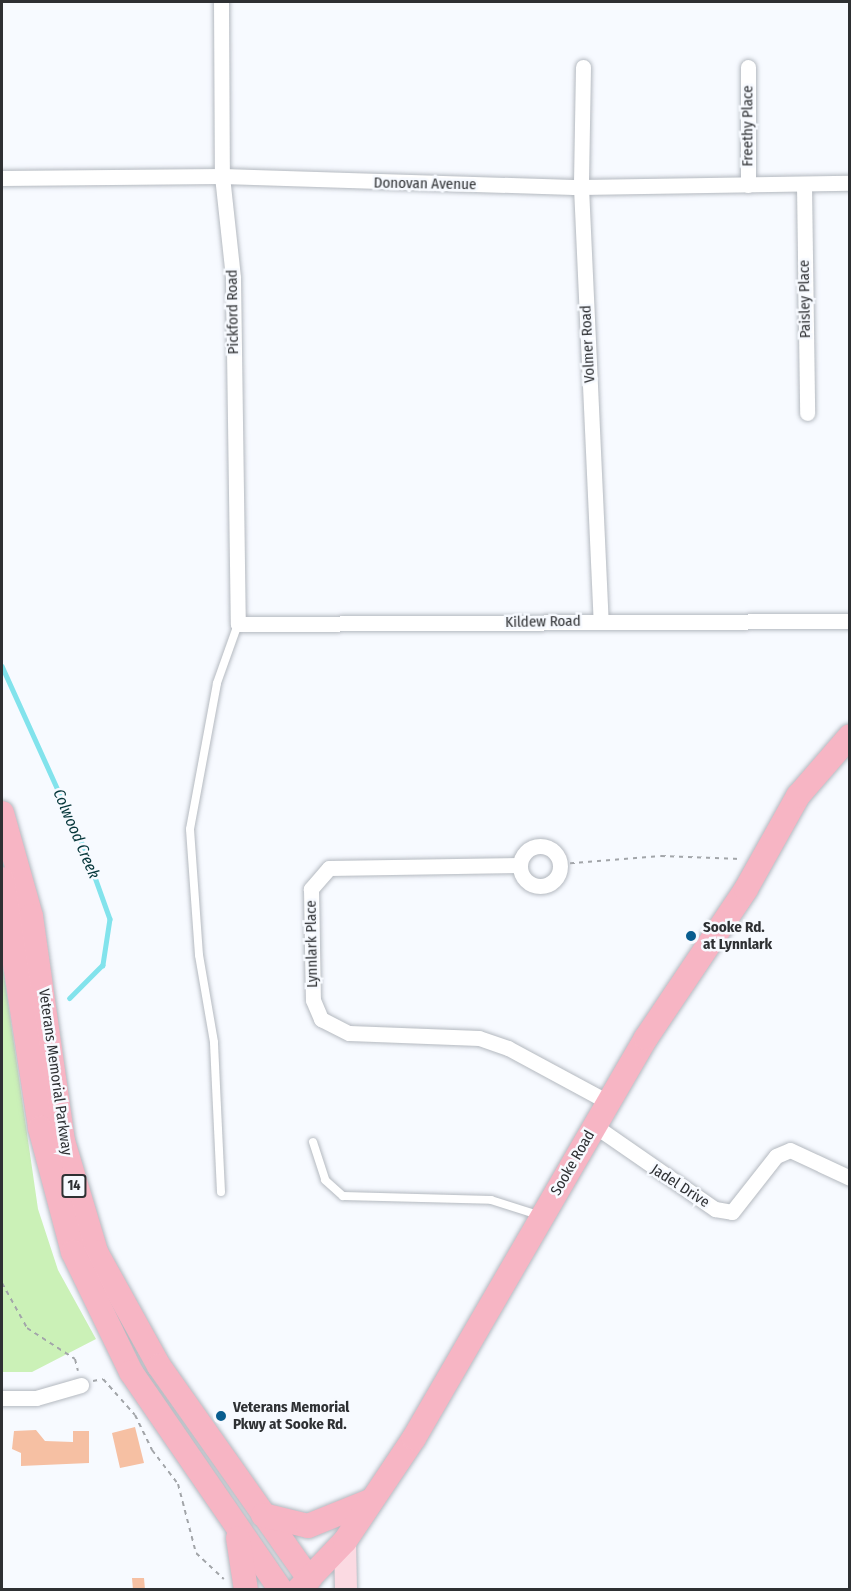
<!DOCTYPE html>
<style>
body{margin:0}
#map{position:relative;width:851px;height:1591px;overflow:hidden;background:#f7faff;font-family:"Fira Sans Condensed",sans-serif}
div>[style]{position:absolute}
.green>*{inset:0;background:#cbf1b7}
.stream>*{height:4.5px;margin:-2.25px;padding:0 2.25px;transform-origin:2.25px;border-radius:2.25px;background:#82e3ec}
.building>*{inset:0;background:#f6c0a3}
.path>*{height:2px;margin-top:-1px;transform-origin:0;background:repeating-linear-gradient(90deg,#a2a5a9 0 4.5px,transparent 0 9px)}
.roads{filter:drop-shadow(0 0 2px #b4b9c0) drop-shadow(0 0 2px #b4b9c0)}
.service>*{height:8px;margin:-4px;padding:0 4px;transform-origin:4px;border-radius:4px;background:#fff}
.minor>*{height:15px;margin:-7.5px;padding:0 7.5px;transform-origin:7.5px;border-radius:7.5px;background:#fff}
.minor>.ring{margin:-7.5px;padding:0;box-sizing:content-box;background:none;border:15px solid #fff;border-radius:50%}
.secondary>*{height:22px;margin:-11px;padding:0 11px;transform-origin:11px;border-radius:11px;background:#fbdae2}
.primary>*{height:24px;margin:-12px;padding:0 12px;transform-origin:12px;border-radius:12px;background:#f7b5c4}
.dots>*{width:16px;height:16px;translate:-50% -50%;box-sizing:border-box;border:3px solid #f7faff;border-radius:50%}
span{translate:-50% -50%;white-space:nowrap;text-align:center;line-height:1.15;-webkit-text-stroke:5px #f7faff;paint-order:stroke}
.shield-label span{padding:2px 4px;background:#f7faff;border:2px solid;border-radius:4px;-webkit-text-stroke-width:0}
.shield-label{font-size:14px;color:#2e3033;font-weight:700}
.street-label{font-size:15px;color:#2e3033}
.poi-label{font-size:15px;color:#2e3033;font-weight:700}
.left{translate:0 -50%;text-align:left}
.water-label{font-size:16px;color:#05363a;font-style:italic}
.frame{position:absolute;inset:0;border:3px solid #2e3033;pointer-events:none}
</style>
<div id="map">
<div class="green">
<i style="clip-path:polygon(2px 961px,38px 1209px,58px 1270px,96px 1339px,32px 1372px,2px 1372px)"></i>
</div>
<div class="stream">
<i style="left:2px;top:666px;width:204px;rotate:65.7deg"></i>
<i style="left:86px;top:852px;width:71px;rotate:70.3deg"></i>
<i style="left:110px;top:919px;width:47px;rotate:98.7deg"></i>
<i style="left:103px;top:965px;width:47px;rotate:135deg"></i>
</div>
<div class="building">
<i style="clip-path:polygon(135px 1427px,144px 1463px,120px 1468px,112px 1433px)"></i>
<i style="clip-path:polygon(36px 1430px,45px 1441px,73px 1442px,73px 1431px,89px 1431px,89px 1463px,21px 1466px,21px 1453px,12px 1449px,14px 1431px)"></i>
<i style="clip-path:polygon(132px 1578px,144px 1578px,145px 1590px,133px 1590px)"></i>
</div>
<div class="path">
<i style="left:561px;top:864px;width:100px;rotate:-4.6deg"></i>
<i style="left:661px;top:856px;width:80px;rotate:2.1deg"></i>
<i style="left:2px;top:1283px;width:51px;rotate:60.9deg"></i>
<i style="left:27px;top:1328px;width:57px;rotate:32.9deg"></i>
<i style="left:75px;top:1359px;width:12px;rotate:76deg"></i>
<i style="left:93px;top:1381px;width:10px;rotate:-11deg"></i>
<i style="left:103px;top:1379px;width:48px;rotate:48.4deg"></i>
<i style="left:135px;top:1415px;width:39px;rotate:64deg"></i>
<i style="left:152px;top:1450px;width:43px;rotate:52.6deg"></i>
<i style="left:178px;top:1484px;width:71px;rotate:75.4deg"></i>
<i style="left:196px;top:1553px;width:38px;rotate:43deg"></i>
</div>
<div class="roads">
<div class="service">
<i style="left:313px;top:1142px;width:40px;rotate:72deg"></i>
<i style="left:325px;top:1180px;width:24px;rotate:42deg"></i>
<i style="left:343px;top:1196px;width:148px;rotate:1.5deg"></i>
<i style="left:491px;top:1200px;width:52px;rotate:17.7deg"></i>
<i style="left:221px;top:1192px;width:150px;rotate:-92.7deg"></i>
<i style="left:214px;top:1042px;width:88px;rotate:-99.8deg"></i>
<i style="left:199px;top:955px;width:126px;rotate:-94.1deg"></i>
<i style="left:190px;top:829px;width:148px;rotate:-79.5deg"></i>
<i style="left:217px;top:683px;width:63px;rotate:-70.4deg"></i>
</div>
<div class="minor">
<i style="left:221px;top:2px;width:174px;rotate:89.7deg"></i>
<i style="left:222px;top:176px;width:103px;rotate:83.8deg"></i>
<i style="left:233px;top:278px;width:346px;rotate:89.2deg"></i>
<i style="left:238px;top:624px;width:612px;rotate:-0.28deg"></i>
<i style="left:583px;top:67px;width:120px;rotate:91deg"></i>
<i style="left:581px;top:187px;width:434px;rotate:87.4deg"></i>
<i style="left:2px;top:178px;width:220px;rotate:-0.5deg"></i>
<i style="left:222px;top:176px;width:359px;rotate:1.8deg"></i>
<i style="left:581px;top:187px;width:269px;rotate:-0.9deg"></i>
<i style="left:748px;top:185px;width:118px;rotate:-90deg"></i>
<i style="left:804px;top:185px;width:228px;rotate:89.2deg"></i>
<i class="ring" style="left:520px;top:846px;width:25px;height:25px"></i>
<i style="left:519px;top:865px;width:190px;rotate:179.1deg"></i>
<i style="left:329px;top:868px;width:28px;rotate:131deg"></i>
<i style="left:311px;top:889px;width:111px;rotate:89deg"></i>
<i style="left:313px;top:1000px;width:21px;rotate:67deg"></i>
<i style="left:321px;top:1019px;width:31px;rotate:27deg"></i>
<i style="left:349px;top:1033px;width:130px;rotate:2.2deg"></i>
<i style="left:479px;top:1038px;width:31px;rotate:19deg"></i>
<i style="left:508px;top:1048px;width:114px;rotate:28.4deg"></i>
<i style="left:595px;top:1126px;width:146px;rotate:34.7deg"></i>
<i style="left:715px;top:1209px;width:17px;rotate:10deg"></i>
<i style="left:732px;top:1212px;width:71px;rotate:-51.8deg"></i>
<i style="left:776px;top:1156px;width:15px;rotate:-23deg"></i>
<i style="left:790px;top:1150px;width:66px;rotate:25deg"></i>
<i style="left:2px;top:1398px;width:34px"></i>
<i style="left:36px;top:1398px;width:47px;rotate:-16.1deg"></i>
</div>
<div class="secondary">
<i style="left:345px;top:1541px;width:49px;rotate:88.8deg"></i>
</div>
<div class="primary">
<i style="left:2px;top:813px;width:107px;rotate:74.3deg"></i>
<i style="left:31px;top:916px;width:227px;rotate:81.9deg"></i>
<i style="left:63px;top:1141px;width:116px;rotate:73.4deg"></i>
<i style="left:96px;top:1252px;width:130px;rotate:61.1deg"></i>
<i style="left:159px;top:1366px;width:261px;rotate:54.8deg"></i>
<i style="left:2px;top:879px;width:252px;rotate:81.3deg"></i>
<i style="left:40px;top:1128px;width:128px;rotate:75.1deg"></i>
<i style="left:73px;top:1252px;width:133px;rotate:64.2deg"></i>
<i style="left:131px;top:1372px;width:265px;rotate:55.5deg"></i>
<i style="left:263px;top:1515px;width:46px;rotate:13.7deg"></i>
<i style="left:308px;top:1526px;width:67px;rotate:-22deg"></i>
<i style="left:238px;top:1538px;width:53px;rotate:81.3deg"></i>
<i style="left:298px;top:1590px;width:68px;rotate:-46.2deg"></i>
<i style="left:345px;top:1541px;width:124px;rotate:-56.2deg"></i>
<i style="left:414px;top:1438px;width:462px;rotate:-59.9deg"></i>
<i style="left:646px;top:1038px;width:179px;rotate:-56.1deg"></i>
<i style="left:746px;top:889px;width:107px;rotate:-60.8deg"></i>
<i style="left:798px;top:796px;width:79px;rotate:-49.1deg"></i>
</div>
</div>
<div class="dots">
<i style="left:691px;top:936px;background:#095d8f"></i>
<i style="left:221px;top:1416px;background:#095d8f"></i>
</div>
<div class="shield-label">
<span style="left:74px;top:1186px">14</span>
</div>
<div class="street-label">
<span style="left:748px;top:126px;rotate:-90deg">Freethy Place</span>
<span style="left:425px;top:184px;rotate:1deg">Donovan Avenue</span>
<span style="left:805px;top:299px;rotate:-91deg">Paisley Place</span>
<span style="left:233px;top:312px;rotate:-91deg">Pickford Road</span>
<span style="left:588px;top:344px;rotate:-93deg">Volmer Road</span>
<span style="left:543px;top:622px;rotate:-1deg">Kildew Road</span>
<span style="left:312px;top:944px;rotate:-91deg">Lynnlark Place</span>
<span style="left:55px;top:1072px;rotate:82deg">Veterans Memorial Parkway</span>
<span style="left:573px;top:1163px;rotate:-60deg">Sooke Road</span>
<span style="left:680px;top:1186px;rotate:33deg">Jadel Drive</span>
</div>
<div class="poi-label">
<span class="left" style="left:703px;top:936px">Sooke Rd.<br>at Lynnlark</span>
<span class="left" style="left:233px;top:1416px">Veterans Memorial<br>Pkwy at Sooke Rd.</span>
</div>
<div class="water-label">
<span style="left:76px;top:834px;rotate:67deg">Colwood Creek</span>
</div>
<div class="frame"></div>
</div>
